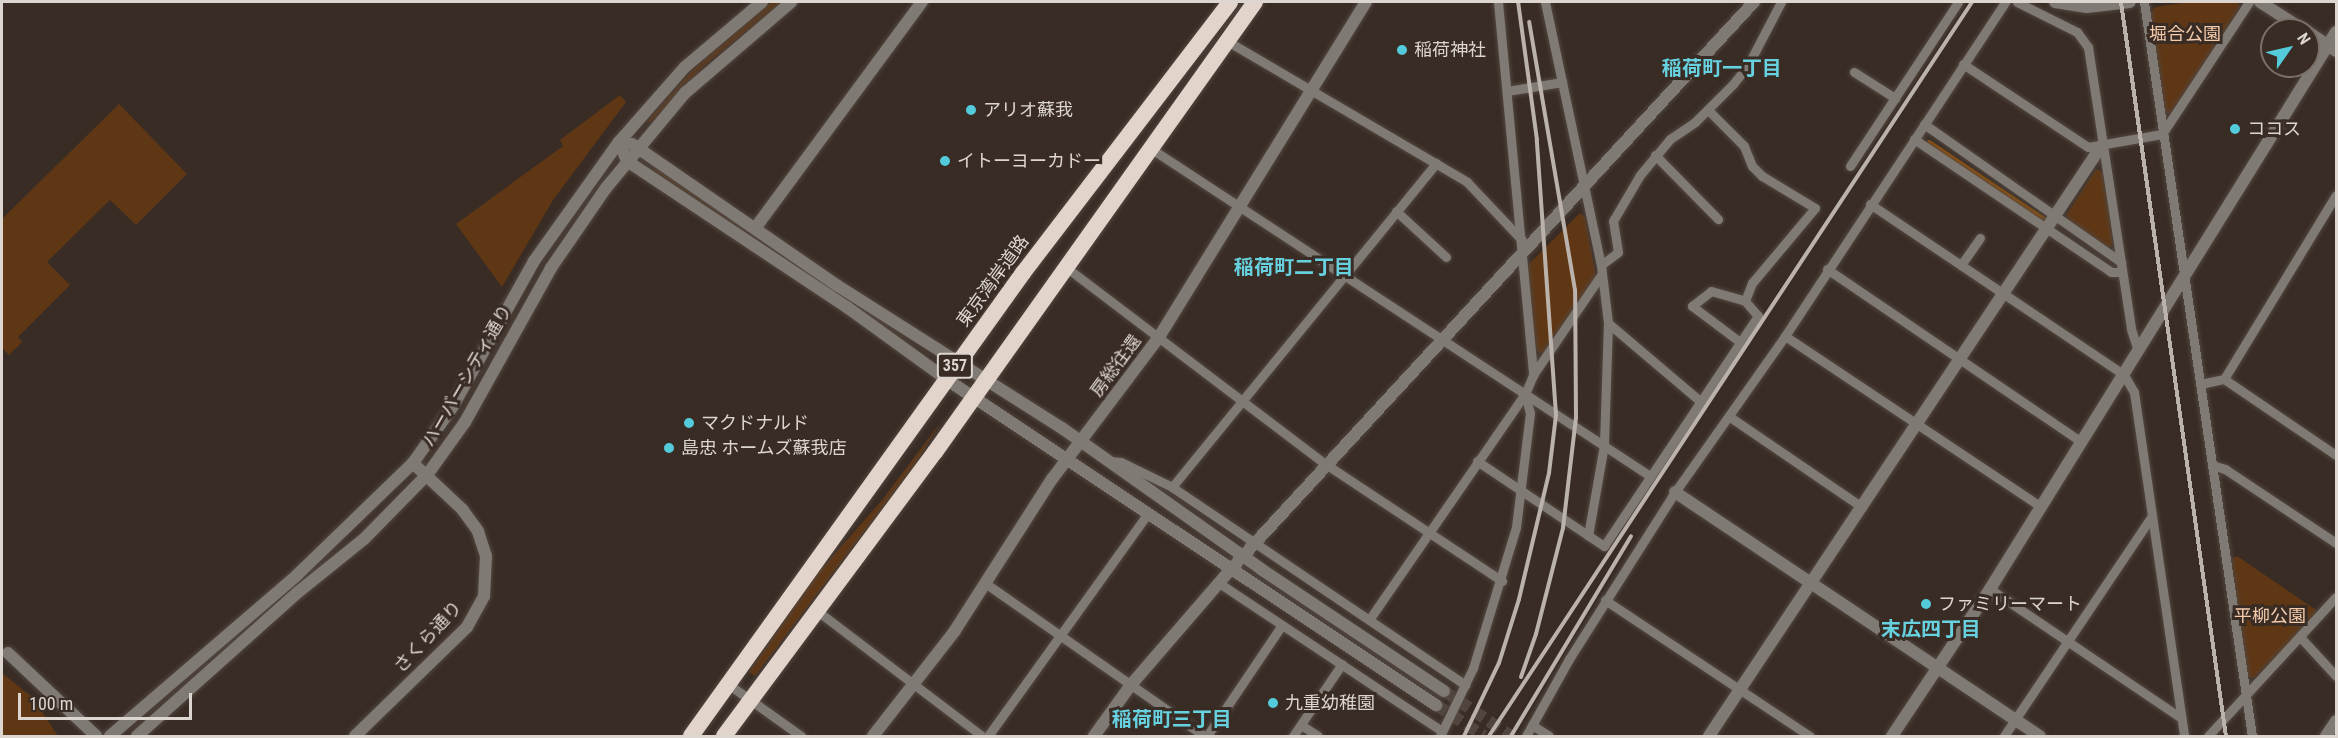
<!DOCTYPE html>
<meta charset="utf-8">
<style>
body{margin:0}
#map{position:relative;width:2338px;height:738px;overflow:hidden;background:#382c24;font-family:"Roboto Condensed","Noto Sans JP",sans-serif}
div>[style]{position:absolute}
.green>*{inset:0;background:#5f3715}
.stream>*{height:4px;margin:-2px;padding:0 2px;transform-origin:2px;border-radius:2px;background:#a25600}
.tertiary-tunnel>*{height:12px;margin-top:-6px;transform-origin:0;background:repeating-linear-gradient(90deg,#51463e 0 12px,transparent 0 18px)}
.roads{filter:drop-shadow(0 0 2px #524740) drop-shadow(0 0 2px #524740)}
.minor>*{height:9px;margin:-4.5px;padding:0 4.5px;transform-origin:4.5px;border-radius:4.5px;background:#807a75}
.tertiary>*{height:12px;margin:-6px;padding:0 6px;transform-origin:6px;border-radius:6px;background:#807a75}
.trunk>*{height:16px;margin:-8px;padding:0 8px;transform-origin:8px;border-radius:8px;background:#e2d4ca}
.rail>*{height:4px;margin:-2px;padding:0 2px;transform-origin:2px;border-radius:2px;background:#bab2ab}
.dots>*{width:16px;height:16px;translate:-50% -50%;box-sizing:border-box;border:3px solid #382c24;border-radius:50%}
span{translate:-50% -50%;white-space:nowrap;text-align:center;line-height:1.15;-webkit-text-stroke:6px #382c24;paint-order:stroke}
.shield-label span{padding:2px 4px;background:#382c24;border:2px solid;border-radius:4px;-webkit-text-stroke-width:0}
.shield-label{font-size:16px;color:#ddd6d0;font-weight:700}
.park-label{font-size:18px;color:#f5cbac}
.poi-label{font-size:18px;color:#ddd6d0}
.left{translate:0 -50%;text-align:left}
.street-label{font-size:18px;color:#ddd6d0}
.neighbourhood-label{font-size:20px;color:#67d1e0;font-weight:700}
.frame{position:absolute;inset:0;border:3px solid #ddd6d0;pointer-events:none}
.north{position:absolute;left:2260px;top:18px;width:60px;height:60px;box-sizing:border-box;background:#382c24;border:2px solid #7a7069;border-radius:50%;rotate:56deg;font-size:16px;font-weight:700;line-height:24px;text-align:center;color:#ddd6d0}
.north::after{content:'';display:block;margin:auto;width:21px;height:27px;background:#53cbdb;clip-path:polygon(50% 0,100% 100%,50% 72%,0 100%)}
.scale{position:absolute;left:18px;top:693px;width:174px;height:27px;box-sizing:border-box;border:3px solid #ddd6d0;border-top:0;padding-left:8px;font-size:18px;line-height:21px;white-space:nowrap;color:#ddd6d0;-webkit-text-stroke:4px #382c24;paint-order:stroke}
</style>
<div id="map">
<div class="green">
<i style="clip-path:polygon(772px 2px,782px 2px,706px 64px,651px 122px,646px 122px,693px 69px)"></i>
<i style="clip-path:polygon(2189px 2px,2238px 2px,2240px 7px,2172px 113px,2165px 113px,2150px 14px,2155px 7px)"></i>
<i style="clip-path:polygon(620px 95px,626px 102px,553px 200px,502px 287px,456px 224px,563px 146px,560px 140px)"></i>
<i style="clip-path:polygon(119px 104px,187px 174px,136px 225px,110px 200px,47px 262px,70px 285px,18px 337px,22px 342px,9px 355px,2px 348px,2px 219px)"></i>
<i style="clip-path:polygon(656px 168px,856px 304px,932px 361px,652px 172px)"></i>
<i style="clip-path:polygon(2096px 169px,2103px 172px,2113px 244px,2109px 248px,2069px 222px,2067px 214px)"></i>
<i style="clip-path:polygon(1580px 213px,1585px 217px,1596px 277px,1542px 354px,1536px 350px,1527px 266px)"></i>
<i style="clip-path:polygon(941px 422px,916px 463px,755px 676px,749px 672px,816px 575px,882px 500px)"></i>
<i style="clip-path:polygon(2237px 556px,2316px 610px,2315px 616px,2254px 678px,2247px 677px,2230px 560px)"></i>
<i style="clip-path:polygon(2px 673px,32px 697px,58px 736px,2px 736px)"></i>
</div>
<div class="stream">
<i style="left:1929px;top:142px;width:138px;rotate:33.8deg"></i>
</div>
<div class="tertiary-tunnel">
<i style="left:1444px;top:691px;width:81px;rotate:33.9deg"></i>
<i style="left:1436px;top:705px;width:57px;rotate:32.9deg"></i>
</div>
<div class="roads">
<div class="minor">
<i style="left:1498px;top:2px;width:375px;rotate:84.6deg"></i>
<i style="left:1545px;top:2px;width:269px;rotate:78deg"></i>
<i style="left:1601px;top:265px;width:58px;rotate:83.1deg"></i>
<i style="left:1608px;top:323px;width:122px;rotate:91.9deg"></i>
<i style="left:1604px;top:445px;width:92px;rotate:100deg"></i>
<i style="left:2017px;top:2px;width:67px;rotate:26.6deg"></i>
<i style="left:2077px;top:32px;width:19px;rotate:54deg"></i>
<i style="left:2088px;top:47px;width:285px;rotate:81.3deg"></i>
<i style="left:2131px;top:329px;width:23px;rotate:72deg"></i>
<i style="left:2144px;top:2px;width:742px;rotate:81.63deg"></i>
<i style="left:1227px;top:41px;width:278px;rotate:30.4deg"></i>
<i style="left:1467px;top:182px;width:80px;rotate:46.5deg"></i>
<i style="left:1963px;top:64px;width:150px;rotate:33.6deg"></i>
<i style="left:2088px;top:147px;width:75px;rotate:-10deg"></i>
<i style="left:2162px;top:134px;width:158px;rotate:-56.6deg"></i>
<i style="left:1854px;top:72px;width:49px;rotate:32.4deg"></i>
<i style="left:1507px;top:91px;width:56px;rotate:-9.3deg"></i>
<i style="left:1924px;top:124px;width:241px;rotate:35deg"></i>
<i style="left:1914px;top:139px;width:238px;rotate:34deg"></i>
<i style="left:2111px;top:272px;width:11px"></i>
<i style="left:1150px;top:148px;width:598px;rotate:33.26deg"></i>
<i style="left:1655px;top:155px;width:90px;rotate:45.5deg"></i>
<i style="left:1850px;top:166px;width:196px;rotate:-56.6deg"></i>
<i style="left:1870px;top:204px;width:306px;rotate:33.9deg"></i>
<i style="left:2124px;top:375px;width:20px;rotate:60deg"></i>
<i style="left:2134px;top:392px;width:348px;rotate:81.7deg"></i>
<i style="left:1396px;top:211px;width:68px;rotate:42.6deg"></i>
<i style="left:1601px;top:265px;width:21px;rotate:-37deg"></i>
<i style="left:1618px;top:252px;width:31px;rotate:-99deg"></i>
<i style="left:1613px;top:221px;width:53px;rotate:-59.6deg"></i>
<i style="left:1640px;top:175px;width:47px;rotate:-50.2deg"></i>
<i style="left:1670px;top:139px;width:30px;rotate:-34deg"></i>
<i style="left:1695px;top:122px;width:54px;rotate:-45deg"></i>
<i style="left:1733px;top:84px;width:22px;rotate:-51deg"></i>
<i style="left:1747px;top:67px;width:73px;rotate:-62.4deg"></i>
<i style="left:1961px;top:265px;width:33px;rotate:-55deg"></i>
<i style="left:1067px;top:268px;width:326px;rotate:37.2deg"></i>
<i style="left:1327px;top:465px;width:210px;rotate:33.5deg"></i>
<i style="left:1827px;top:269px;width:308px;rotate:34.2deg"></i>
<i style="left:1608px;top:323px;width:121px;rotate:40.3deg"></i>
<i style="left:1785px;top:336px;width:308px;rotate:33.7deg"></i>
<i style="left:1740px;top:342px;width:60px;rotate:-143.1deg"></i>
<i style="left:1692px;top:306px;width:24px;rotate:-38deg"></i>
<i style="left:1711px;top:291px;width:35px;rotate:16deg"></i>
<i style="left:2224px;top:379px;width:135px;rotate:34.2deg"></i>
<i style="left:2200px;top:384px;width:25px;rotate:-12deg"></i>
<i style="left:2224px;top:379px;width:215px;rotate:-58.7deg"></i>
<i style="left:1730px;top:417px;width:160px;rotate:34.3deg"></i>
<i style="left:1109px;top:461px;width:12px;rotate:5deg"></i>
<i style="left:1121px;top:462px;width:57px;rotate:26.1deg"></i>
<i style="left:1172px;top:487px;width:354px;rotate:34deg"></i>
<i style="left:1477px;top:461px;width:153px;rotate:33.8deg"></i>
<i style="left:1604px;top:546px;width:277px;rotate:-56.2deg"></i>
<i style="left:1758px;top:316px;width:20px;rotate:-131deg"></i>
<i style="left:1745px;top:301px;width:19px;rotate:-69deg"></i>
<i style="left:1752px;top:283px;width:98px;rotate:-50deg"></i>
<i style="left:1815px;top:208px;width:62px;rotate:-148.9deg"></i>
<i style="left:1762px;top:176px;width:14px;rotate:-135deg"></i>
<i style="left:1752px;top:166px;width:22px;rotate:-112deg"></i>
<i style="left:1744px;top:146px;width:51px;rotate:-135deg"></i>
<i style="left:2212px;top:465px;width:14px;rotate:17deg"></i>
<i style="left:2225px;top:469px;width:133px;rotate:33.7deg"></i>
<i style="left:1172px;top:487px;width:418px;rotate:-50.8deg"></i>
<i style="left:985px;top:583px;width:267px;rotate:34.9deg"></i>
<i style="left:1219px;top:583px;width:268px;rotate:33.6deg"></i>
<i style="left:1990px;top:589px;width:230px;rotate:34deg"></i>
<i style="left:1605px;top:600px;width:246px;rotate:33.6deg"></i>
<i style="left:816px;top:610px;width:208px;rotate:37.2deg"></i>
<i style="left:1371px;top:617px;width:271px;rotate:-55.4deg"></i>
<i style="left:1525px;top:394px;width:21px;rotate:-67deg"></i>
<i style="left:1533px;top:375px;width:121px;rotate:-55.8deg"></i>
<i style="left:2301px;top:638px;width:52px;rotate:47.4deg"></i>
<i style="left:728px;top:684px;width:90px;rotate:35.5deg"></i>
<i style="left:1301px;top:725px;width:20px;rotate:33deg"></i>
<i style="left:1532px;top:725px;width:20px;rotate:33deg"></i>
<i style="left:988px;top:736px;width:274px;rotate:-54.3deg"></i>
<i style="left:1207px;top:736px;width:134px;rotate:-56deg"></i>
<i style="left:1293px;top:736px;width:87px;rotate:-55.8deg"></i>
<i style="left:1440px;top:736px;width:76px;rotate:-64.1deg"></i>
<i style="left:1473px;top:668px;width:147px;rotate:-73deg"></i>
<i style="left:1516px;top:527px;width:115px;rotate:-83deg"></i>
<i style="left:1530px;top:413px;width:20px;rotate:-105deg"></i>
<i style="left:1526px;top:736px;width:88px;rotate:-60.8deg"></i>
<i style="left:1569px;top:659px;width:198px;rotate:-57.6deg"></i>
<i style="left:1675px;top:492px;width:191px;rotate:-54.8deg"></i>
<i style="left:1785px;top:336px;width:400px;rotate:-56.6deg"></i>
<i style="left:2004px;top:736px;width:265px;rotate:-56.1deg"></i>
<i style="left:2208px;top:736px;width:189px;rotate:-47.4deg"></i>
</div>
<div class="tertiary">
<i style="left:2055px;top:2px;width:32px;rotate:9deg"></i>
<i style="left:2087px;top:7px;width:43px;rotate:-6.6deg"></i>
<i style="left:2260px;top:2px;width:52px;rotate:32.5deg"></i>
<i style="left:2308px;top:32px;width:34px;rotate:34deg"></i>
<i style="left:619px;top:142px;width:21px;rotate:67deg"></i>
<i style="left:627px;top:161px;width:265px;rotate:33.6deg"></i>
<i style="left:848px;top:308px;width:121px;rotate:35.9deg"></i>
<i style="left:946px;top:379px;width:589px;rotate:33.64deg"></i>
<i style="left:632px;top:144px;width:250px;rotate:34.6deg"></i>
<i style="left:838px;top:286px;width:265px;rotate:32.4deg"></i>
<i style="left:1062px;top:428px;width:244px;rotate:35.3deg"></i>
<i style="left:1261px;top:569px;width:220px;rotate:33.7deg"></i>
<i style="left:756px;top:227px;width:280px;rotate:-53.6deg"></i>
<i style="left:1675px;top:492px;width:439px;rotate:33.8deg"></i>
<i style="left:8px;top:653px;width:121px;rotate:43.3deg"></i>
<i style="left:110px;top:736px;width:247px;rotate:-40.7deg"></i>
<i style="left:297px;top:575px;width:161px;rotate:-44deg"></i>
<i style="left:413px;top:463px;width:70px;rotate:-54.9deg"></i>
<i style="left:453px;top:406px;width:166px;rotate:-60.8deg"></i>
<i style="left:534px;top:261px;width:146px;rotate:-54.5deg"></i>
<i style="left:619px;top:142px;width:100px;rotate:-48.7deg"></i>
<i style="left:685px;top:67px;width:101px;rotate:-40.2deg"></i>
<i style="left:137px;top:736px;width:215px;rotate:-41.8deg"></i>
<i style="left:297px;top:593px;width:86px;rotate:-38.9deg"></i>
<i style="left:364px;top:539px;width:90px;rotate:-45.5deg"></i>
<i style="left:427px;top:475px;width:65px;rotate:-54.4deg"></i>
<i style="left:465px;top:422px;width:176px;rotate:-60.8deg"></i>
<i style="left:551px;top:268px;width:97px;rotate:-55.5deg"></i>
<i style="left:606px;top:188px;width:124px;rotate:-50.3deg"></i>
<i style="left:685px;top:93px;width:140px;rotate:-40.6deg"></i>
<i style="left:355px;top:736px;width:156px;rotate:-44.2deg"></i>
<i style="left:467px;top:627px;width:35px;rotate:-61deg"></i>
<i style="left:484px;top:596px;width:40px;rotate:-87.1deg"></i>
<i style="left:486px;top:556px;width:26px;rotate:-108deg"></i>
<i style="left:478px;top:531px;width:26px;rotate:-126deg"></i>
<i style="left:463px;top:510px;width:69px;rotate:-136.8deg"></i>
<i style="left:873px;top:736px;width:132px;rotate:-52.1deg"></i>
<i style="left:954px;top:632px;width:182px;rotate:-57.4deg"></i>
<i style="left:1052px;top:479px;width:178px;rotate:-53deg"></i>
<i style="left:1159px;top:337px;width:394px;rotate:-58.3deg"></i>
<i style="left:1094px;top:736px;width:62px;rotate:-54.2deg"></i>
<i style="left:1130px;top:686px;width:156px;rotate:-49.2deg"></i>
<i style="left:1232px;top:568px;width:770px;rotate:-47.32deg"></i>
<i style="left:1709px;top:736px;width:710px;rotate:-56.38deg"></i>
<i style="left:1892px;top:736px;width:177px;rotate:-56.3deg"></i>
<i style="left:1990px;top:589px;width:656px;rotate:-58.15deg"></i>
<i style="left:2326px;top:736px;width:18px;rotate:-56deg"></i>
</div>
<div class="trunk">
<i style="left:691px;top:736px;width:570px;rotate:-54.36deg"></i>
<i style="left:1023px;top:273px;width:341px;rotate:-52.6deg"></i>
<i style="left:724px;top:736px;width:354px;rotate:-53.4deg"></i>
<i style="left:935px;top:452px;width:552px;rotate:-54.58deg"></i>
</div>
</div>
<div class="rail">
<i style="left:2121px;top:2px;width:741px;rotate:81.86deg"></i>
<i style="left:1521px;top:677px;width:46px;rotate:-70.8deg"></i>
<i style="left:1536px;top:634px;width:109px;rotate:-75.7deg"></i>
<i style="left:1563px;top:528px;width:111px;rotate:-83.3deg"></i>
<i style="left:1576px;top:418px;width:128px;rotate:-90.4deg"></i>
<i style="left:1575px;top:290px;width:272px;rotate:-99.7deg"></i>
<i style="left:1464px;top:736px;width:81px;rotate:-64.4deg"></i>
<i style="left:1499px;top:663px;width:67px;rotate:-72.6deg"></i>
<i style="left:1519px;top:599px;width:130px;rotate:-76.6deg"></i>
<i style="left:1549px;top:473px;width:58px;rotate:-83.1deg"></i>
<i style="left:1556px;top:415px;width:276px;rotate:-94deg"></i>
<i style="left:1537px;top:140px;width:139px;rotate:-97.8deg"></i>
<i style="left:1489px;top:736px;width:879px;rotate:-56.65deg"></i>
<i style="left:1511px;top:736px;width:233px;rotate:-59deg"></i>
</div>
<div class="dots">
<i style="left:1402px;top:50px;background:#53cbdb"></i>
<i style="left:971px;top:110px;background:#53cbdb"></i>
<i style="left:2235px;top:129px;background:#53cbdb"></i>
<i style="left:945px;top:161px;background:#53cbdb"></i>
<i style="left:689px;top:423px;background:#53cbdb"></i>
<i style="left:669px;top:448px;background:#53cbdb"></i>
<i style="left:1926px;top:604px;background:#53cbdb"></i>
<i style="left:1273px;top:703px;background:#53cbdb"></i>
</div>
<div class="shield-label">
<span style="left:955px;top:366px">357</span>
</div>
<div class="park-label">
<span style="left:2185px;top:34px">堀合公園</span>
<span style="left:2270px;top:616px">平柳公園</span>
</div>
<div class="poi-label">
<span class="left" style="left:1414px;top:50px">稲荷神社</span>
<span class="left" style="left:983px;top:110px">アリオ蘇我</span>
<span class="left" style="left:2247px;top:129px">ココス</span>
<span class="left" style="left:957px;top:161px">イトーヨーカドー</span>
<span class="left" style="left:701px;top:423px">マクドナルド</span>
<span class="left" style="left:681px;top:448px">島忠 ホームズ蘇我店</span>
<span class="left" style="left:1938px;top:604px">ファミリーマート</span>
<span class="left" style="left:1285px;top:703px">九重幼稚園</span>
</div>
<div class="street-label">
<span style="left:993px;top:281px;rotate:-54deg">東京湾岸道路</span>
<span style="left:1116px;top:366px;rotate:-54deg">房総往還</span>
<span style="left:467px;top:376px;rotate:-60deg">ハーバーシティ通り</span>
<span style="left:428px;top:637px;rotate:-47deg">さくら通り</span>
</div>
<div class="neighbourhood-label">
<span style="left:1722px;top:68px">稲荷町一丁目</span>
<span style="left:1294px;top:267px">稲荷町二丁目</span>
<span style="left:1931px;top:629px">末広四丁目</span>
<span style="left:1172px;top:719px">稲荷町三丁目</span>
</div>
<div class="frame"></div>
<div class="north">N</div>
<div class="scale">100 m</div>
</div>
